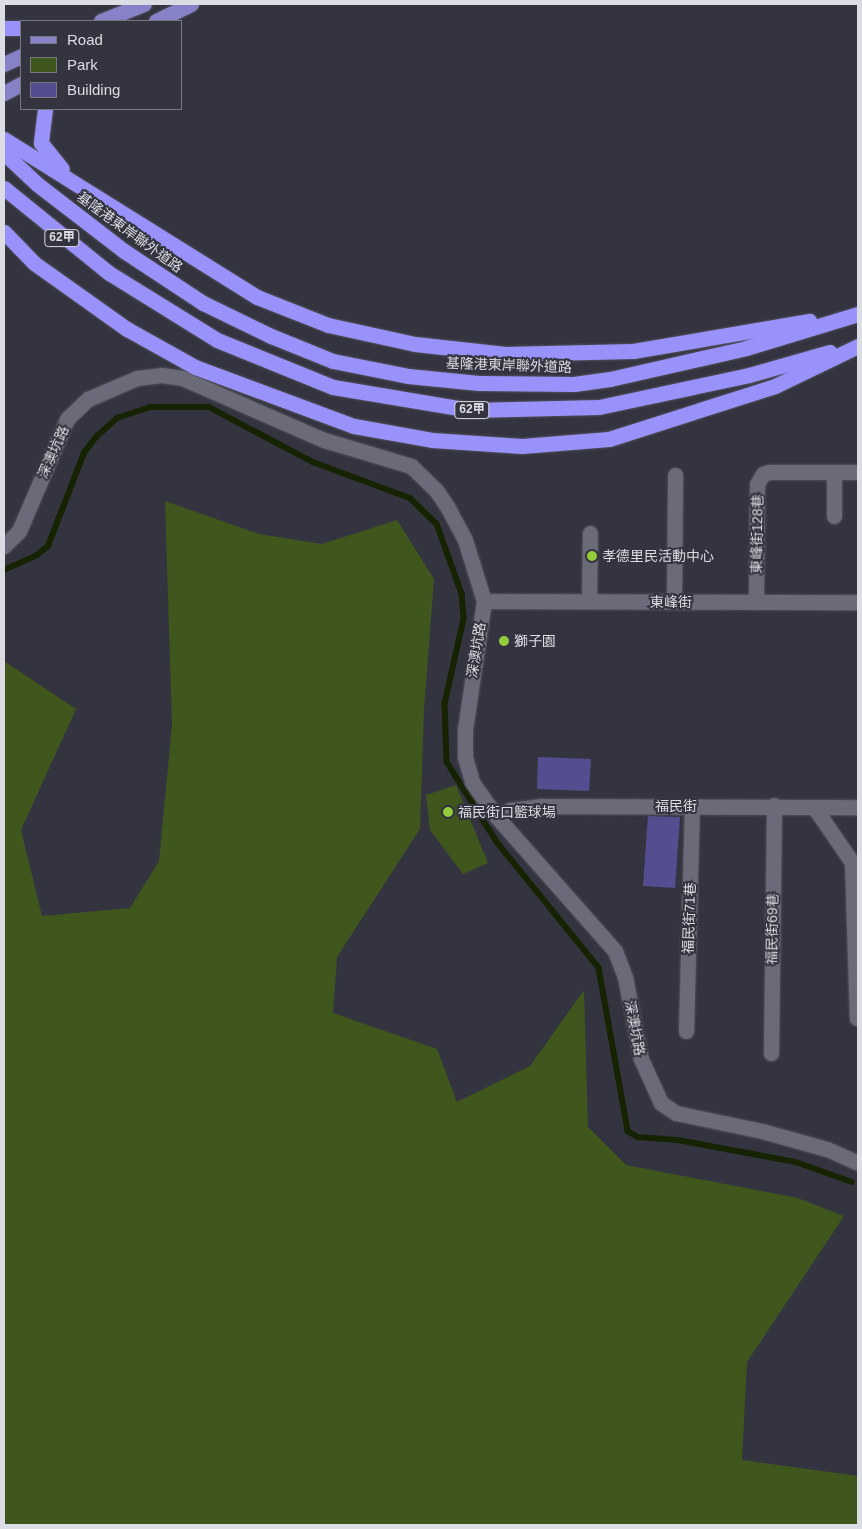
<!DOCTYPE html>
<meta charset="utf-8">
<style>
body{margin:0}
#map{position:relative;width:862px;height:1529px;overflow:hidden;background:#343440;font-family:Helvetica,"Noto Sans TC",sans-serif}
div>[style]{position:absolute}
.green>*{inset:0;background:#3f561d}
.stream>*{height:5.5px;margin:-2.75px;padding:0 2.75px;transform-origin:2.75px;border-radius:2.75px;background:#152300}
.building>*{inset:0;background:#544e91}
.roads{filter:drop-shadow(0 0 1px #52515b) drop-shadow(0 0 1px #52515b)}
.minor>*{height:15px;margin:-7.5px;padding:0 7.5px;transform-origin:7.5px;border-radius:7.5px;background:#6a6a78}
.major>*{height:15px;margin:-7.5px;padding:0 7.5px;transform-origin:7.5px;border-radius:7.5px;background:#8782c7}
.highway>*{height:15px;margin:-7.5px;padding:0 7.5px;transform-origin:7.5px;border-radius:7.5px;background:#9a92fb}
.dots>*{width:14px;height:14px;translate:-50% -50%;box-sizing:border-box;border:2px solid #343440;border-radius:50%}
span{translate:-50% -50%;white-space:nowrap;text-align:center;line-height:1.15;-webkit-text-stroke:4px #343440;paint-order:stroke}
.shield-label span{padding:1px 4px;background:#343440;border:1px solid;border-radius:4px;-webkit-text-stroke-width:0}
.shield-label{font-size:12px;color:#dcdce4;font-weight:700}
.street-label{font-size:14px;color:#dcdce4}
.poi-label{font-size:14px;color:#dcdce4}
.left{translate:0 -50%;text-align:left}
.frame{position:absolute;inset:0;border:5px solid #dcdce4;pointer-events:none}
.legend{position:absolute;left:20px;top:20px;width:162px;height:90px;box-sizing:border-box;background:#343440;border:1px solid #777782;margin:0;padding:6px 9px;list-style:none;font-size:15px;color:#dcdce4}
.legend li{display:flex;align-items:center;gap:10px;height:25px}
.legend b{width:25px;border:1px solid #777782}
</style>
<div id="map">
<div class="green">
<i style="clip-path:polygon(165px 501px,259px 534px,322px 544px,397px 520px,434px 579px,424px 710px,420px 829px,337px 957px,333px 1013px,437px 1049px,457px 1102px,530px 1066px,584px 990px,588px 1127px,626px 1165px,798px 1198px,844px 1216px,747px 1362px,742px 1460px,858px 1476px,858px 1525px,4px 1525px,4px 661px,76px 709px,21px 830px,42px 916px,130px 908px,159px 861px,172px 725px)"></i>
<i style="clip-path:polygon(456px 785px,488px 863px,463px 874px,430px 830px,426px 795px)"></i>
</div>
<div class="stream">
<i style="left:4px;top:570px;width:36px;rotate:-24deg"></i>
<i style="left:37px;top:555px;width:14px;rotate:-39deg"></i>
<i style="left:48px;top:546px;width:100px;rotate:-68.8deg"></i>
<i style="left:84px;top:453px;width:20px;rotate:-53deg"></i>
<i style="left:96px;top:437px;width:28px;rotate:-42deg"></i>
<i style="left:117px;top:418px;width:35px;rotate:-18deg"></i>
<i style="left:150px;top:407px;width:59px"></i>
<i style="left:209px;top:407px;width:118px;rotate:27.9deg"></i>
<i style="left:313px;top:462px;width:103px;rotate:20.4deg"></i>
<i style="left:410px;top:498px;width:37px;rotate:44deg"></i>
<i style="left:437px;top:524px;width:74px;rotate:70.3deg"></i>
<i style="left:462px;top:594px;width:25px;rotate:85deg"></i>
<i style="left:464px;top:619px;width:87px;rotate:102.6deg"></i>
<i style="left:445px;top:704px;width:58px;rotate:88deg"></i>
<i style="left:447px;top:762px;width:94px;rotate:58deg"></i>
<i style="left:497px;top:842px;width:162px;rotate:51deg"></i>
<i style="left:599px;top:968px;width:166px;rotate:79.9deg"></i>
<i style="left:628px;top:1131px;width:12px;rotate:31deg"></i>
<i style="left:638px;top:1137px;width:40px;rotate:4.3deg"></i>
<i style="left:678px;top:1140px;width:120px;rotate:10.6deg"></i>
<i style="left:796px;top:1162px;width:59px;rotate:19.7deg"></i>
</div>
<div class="building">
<i style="clip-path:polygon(538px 757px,591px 759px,589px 791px,537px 789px)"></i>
<i style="clip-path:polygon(648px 816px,680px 817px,675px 888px,643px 886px)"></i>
</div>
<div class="roads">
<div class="minor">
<i style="left:834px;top:516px;width:44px;rotate:-90deg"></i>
<i style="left:4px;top:546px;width:21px;rotate:-45deg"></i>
<i style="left:19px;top:531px;width:122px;rotate:-66.8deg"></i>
<i style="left:67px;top:419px;width:29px;rotate:-44deg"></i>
<i style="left:88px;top:399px;width:53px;rotate:-23.2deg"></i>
<i style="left:137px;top:378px;width:24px;rotate:-7deg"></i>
<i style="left:161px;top:375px;width:21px;rotate:8deg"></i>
<i style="left:182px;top:378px;width:155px;rotate:23.6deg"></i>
<i style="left:324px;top:440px;width:91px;rotate:16.6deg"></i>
<i style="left:411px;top:466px;width:35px;rotate:44deg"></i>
<i style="left:436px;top:490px;width:22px;rotate:56deg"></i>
<i style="left:448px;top:508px;width:36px;rotate:62deg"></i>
<i style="left:465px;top:540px;width:64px;rotate:72.7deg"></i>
<i style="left:484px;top:601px;width:129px;rotate:98.4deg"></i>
<i style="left:465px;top:729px;width:28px;rotate:90deg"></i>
<i style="left:465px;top:757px;width:26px;rotate:74deg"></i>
<i style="left:472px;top:782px;width:42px;rotate:54.8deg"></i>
<i style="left:496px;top:816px;width:180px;rotate:48.6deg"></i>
<i style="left:615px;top:951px;width:28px;rotate:69deg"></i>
<i style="left:625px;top:977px;width:84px;rotate:79deg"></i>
<i style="left:641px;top:1059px;width:48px;rotate:65.6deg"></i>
<i style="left:661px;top:1103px;width:18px;rotate:34deg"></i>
<i style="left:676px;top:1113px;width:88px;rotate:11.8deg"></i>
<i style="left:762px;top:1131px;width:67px;rotate:15.5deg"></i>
<i style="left:827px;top:1149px;width:34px;rotate:24deg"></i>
<i style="left:484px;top:601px;width:374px;rotate:0.2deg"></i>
<i style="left:589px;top:601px;width:68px;rotate:-89.2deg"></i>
<i style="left:674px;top:602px;width:127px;rotate:-89.5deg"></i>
<i style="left:756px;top:602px;width:118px;rotate:-89.5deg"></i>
<i style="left:757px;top:484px;width:12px;rotate:-59deg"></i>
<i style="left:763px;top:474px;width:6px;rotate:-18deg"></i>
<i style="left:769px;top:472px;width:89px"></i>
<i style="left:814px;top:807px;width:67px;rotate:55.4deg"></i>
<i style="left:852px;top:862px;width:156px;rotate:88.2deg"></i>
<i style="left:496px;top:816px;width:15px;rotate:-23deg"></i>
<i style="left:510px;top:810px;width:31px;rotate:-7deg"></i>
<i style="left:541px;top:806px;width:317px;rotate:0.2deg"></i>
<i style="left:686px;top:1031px;width:225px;rotate:-88.5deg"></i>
<i style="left:771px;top:1053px;width:248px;rotate:-89.3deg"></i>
</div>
<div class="major">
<i style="left:101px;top:21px;width:46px;rotate:-21.6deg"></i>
<i style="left:156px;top:21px;width:39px;rotate:-26deg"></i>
<i style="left:4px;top:64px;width:19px;rotate:-25deg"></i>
<i style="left:4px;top:93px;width:19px;rotate:-28deg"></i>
</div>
<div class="highway">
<i style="left:4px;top:28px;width:17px"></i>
<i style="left:45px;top:109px;width:34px;rotate:97deg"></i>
<i style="left:41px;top:143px;width:33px;rotate:51deg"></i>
<i style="left:4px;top:139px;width:298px;rotate:32deg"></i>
<i style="left:257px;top:297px;width:76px;rotate:21.5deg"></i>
<i style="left:328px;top:325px;width:89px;rotate:12.3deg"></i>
<i style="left:415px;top:344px;width:91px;rotate:6.3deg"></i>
<i style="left:505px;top:354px;width:128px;rotate:-1.3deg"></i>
<i style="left:633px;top:351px;width:179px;rotate:-9.7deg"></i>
<i style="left:4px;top:153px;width:45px;rotate:43.2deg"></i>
<i style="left:37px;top:184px;width:110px;rotate:37.6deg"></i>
<i style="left:124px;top:251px;width:95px;rotate:33.4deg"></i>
<i style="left:203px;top:303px;width:76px;rotate:25.9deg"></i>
<i style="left:271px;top:336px;width:67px;rotate:22deg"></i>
<i style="left:333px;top:361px;width:76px;rotate:11.3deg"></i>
<i style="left:408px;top:376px;width:71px;rotate:5.6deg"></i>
<i style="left:479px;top:383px;width:95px;rotate:0.6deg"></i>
<i style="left:574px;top:384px;width:36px;rotate:-8deg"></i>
<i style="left:610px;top:379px;width:139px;rotate:-12.8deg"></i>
<i style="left:746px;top:348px;width:117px;rotate:-16.9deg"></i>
<i style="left:4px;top:188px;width:135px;rotate:39deg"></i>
<i style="left:109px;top:273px;width:127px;rotate:31.8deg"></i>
<i style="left:217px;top:340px;width:125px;rotate:22.1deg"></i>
<i style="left:333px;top:387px;width:140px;rotate:9.5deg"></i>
<i style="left:471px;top:410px;width:128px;rotate:-1.3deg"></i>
<i style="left:599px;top:407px;width:153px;rotate:-12deg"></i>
<i style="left:749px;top:375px;width:84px;rotate:-15.9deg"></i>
<i style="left:4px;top:232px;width:43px;rotate:45.9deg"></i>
<i style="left:34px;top:263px;width:114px;rotate:35.4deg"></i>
<i style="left:127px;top:329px;width:78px;rotate:29.2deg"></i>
<i style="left:195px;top:367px;width:170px;rotate:20.4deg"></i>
<i style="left:354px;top:426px;width:79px;rotate:10.2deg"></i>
<i style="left:432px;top:440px;width:90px;rotate:3.8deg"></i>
<i style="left:522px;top:446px;width:87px;rotate:-4.6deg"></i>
<i style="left:609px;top:439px;width:174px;rotate:-17.7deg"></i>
<i style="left:775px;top:386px;width:92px;rotate:-25.7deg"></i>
</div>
</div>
<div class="dots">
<i style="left:592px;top:556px;background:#95cc3b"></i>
<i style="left:504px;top:641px;background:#95cc3b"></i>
<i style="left:448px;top:812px;background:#95cc3b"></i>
</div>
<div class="shield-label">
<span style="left:62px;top:238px">62甲</span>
<span style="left:472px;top:410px">62甲</span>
</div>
<div class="street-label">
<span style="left:130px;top:232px;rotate:36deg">基隆港東岸聯外道路</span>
<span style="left:509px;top:365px;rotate:2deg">基隆港東岸聯外道路</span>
<span style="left:53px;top:452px;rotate:-66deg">深澳坑路</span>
<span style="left:757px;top:534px;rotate:-89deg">東峰街128巷</span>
<span style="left:671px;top:602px">東峰街</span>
<span style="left:476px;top:650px;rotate:-81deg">深澳坑路</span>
<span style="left:676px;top:806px">福民街</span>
<span style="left:689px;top:918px;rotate:-88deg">福民街71巷</span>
<span style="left:772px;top:929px;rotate:-89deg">福民街69巷</span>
<span style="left:635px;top:1028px;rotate:79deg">深澳坑路</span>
</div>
<div class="poi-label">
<span class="left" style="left:602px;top:556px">孝德里民活動中心</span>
<span class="left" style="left:514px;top:641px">獅子園</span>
<span class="left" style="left:458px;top:812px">福民街口籃球場</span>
</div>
<div class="frame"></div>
<ul class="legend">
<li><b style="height:6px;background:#8782c7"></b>Road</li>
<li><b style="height:14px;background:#3f561d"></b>Park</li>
<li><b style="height:14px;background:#544e91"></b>Building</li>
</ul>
</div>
